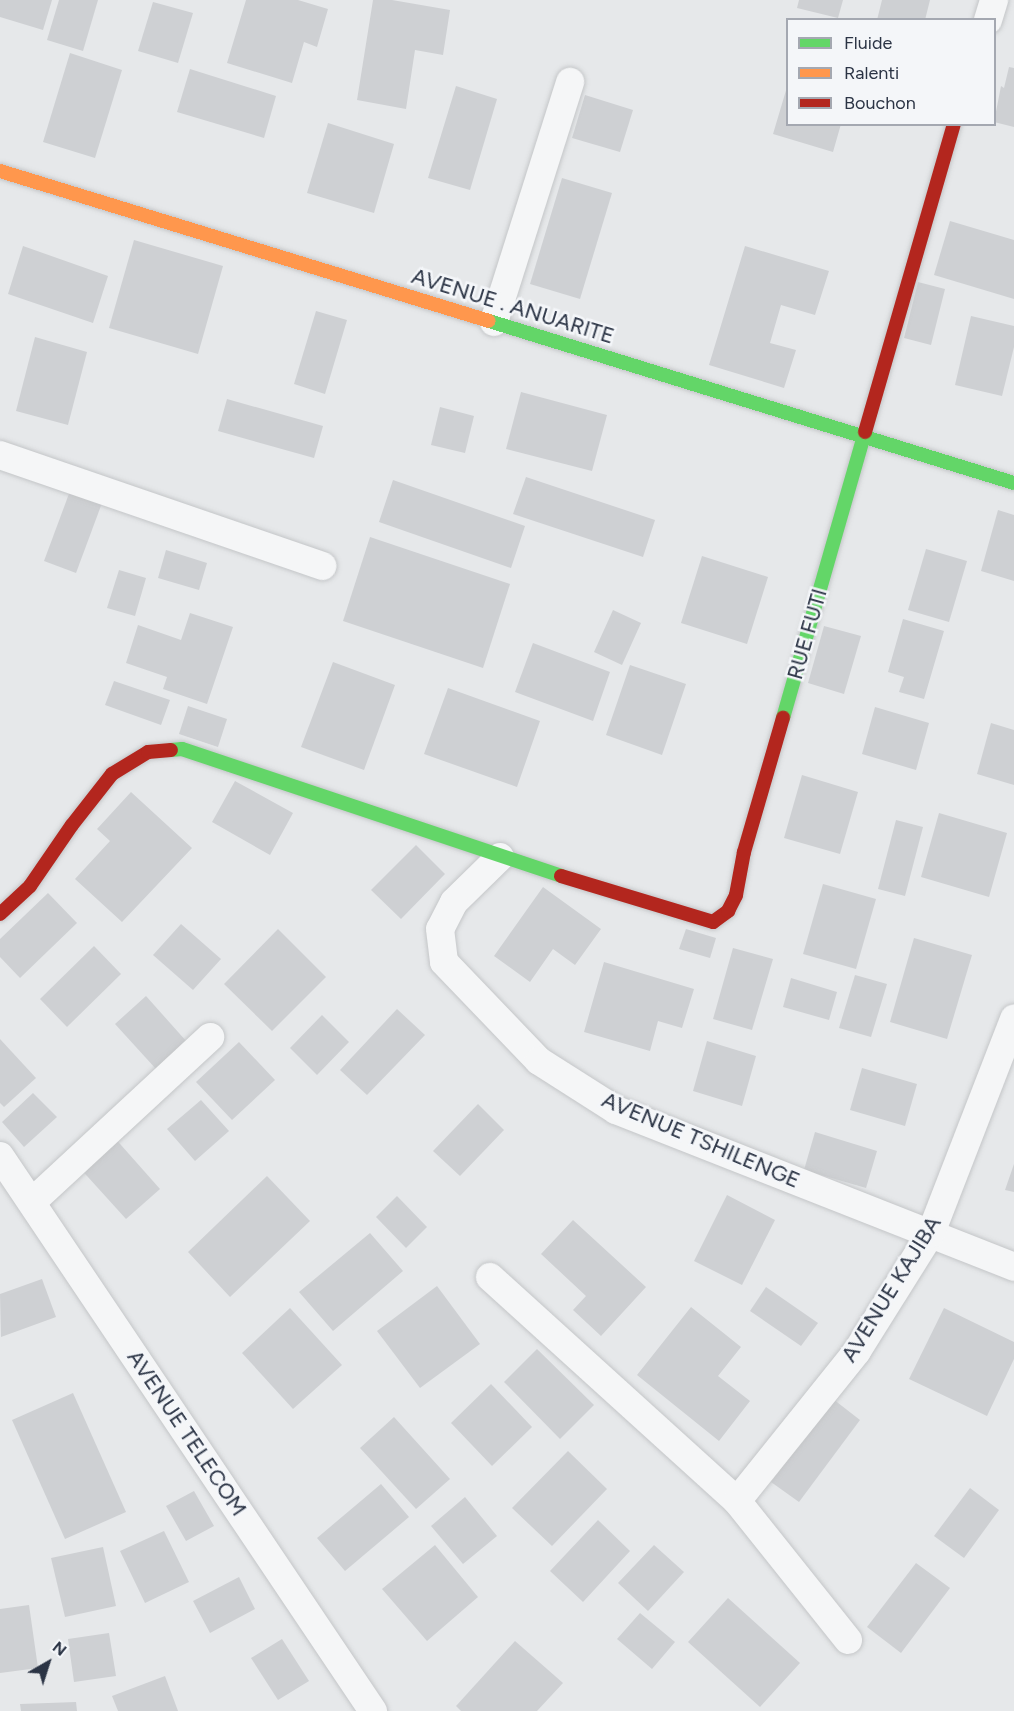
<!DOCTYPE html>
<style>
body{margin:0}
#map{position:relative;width:1014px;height:1711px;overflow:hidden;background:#e6e8ea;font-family:Figtree,sans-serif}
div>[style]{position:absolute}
.building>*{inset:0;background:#ced0d3}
.roads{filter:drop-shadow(0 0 2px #c4c6c8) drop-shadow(0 0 2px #c4c6c8)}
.street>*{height:28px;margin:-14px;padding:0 14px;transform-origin:14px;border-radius:14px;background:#f5f6f7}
.fast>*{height:14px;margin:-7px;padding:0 7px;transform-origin:7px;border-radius:7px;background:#63d668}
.slow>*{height:14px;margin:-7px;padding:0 7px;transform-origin:7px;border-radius:7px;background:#ff974d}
.jam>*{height:14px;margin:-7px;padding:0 7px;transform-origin:7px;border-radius:7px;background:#b3261e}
span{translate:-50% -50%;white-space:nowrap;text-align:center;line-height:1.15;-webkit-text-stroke:5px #f4f6f9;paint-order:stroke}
.street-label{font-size:22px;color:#2b3445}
.legend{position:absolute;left:786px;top:18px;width:210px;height:108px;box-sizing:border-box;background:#f4f6f9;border:2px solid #a4a8b1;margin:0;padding:8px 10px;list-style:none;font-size:18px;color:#2b3445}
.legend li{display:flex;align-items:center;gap:12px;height:30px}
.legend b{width:30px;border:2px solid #a4a8b1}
.north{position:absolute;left:18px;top:1633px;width:60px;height:60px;-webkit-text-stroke:4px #f4f6f9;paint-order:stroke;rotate:39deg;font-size:16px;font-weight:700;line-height:24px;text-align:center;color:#2b3445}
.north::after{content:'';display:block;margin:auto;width:21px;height:27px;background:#2b3445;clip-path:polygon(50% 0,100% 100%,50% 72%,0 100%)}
</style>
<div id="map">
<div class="building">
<i style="clip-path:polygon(0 0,52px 0,43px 30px,0 17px)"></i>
<i style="clip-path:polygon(59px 0,98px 0,83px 51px,47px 40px)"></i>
<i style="clip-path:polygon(246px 0,298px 0,328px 9px,317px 47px,304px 42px,292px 83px,227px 63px)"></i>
<i style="clip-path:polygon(373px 0,392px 0,450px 10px,443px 55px,415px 50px,406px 109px,357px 100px)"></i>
<i style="clip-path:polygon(799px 0,843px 0,838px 18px,797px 8px)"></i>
<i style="clip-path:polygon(882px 0,930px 0,925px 20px,877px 20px)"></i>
<i style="clip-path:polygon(153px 2px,193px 13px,178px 63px,138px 51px)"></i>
<i style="clip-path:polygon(70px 53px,122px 70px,95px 158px,43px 142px)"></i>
<i style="clip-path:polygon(1009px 67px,1014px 68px,1014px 127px,994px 122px,1001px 86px,1004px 88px)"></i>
<i style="clip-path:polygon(190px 69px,276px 96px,264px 138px,177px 112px)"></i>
<i style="clip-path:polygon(456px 86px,497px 99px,470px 190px,428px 178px)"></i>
<i style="clip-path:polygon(787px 87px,788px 124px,841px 124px,833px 152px,773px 134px)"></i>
<i style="clip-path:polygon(585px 95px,633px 110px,620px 152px,572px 138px)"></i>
<i style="clip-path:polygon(328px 123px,394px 144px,374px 213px,307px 193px)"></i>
<i style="clip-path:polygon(562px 178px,612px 193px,580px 299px,530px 284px)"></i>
<i style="clip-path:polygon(950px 221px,1014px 240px,1014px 299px,934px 275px)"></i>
<i style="clip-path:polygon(134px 240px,223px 266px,198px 354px,109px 328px)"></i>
<i style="clip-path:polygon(23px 246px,108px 276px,93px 323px,8px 294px)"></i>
<i style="clip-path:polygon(745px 246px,829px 271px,815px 315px,781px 305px,770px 343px,796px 350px,784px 388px,709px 365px)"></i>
<i style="clip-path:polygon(918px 282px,945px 289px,931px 345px,904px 338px)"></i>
<i style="clip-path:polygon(316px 311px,347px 320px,325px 394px,294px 384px)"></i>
<i style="clip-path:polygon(971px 316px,1014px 326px,1014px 347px,1002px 396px,955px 385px)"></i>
<i style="clip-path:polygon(35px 337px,87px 352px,68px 425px,16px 411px)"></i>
<i style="clip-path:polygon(521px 392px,607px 415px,592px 471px,506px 449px)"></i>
<i style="clip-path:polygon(227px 399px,323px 426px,314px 458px,218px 431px)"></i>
<i style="clip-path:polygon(440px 407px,474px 416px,465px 453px,431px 445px)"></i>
<i style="clip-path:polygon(526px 477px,655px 520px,643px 557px,513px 514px)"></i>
<i style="clip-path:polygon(393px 480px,525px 526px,511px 568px,379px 522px)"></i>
<i style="clip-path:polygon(70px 491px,102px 503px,76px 573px,44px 561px)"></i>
<i style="clip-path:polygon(998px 510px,1014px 515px,1014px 581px,981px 571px)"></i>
<i style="clip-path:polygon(370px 537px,510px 584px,483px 668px,343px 621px)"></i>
<i style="clip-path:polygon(926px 549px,967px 561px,949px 622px,908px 610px)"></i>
<i style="clip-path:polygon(166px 550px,207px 563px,199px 590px,158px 578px)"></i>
<i style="clip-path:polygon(702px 556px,768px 577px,747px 644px,681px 623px)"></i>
<i style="clip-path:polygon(119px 570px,146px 578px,135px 616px,107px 608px)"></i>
<i style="clip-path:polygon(613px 610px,641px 623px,622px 665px,594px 652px)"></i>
<i style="clip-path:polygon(190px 613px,233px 627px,207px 704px,163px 689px,167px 677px,126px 663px,138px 625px,181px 640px)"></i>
<i style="clip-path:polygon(903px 619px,944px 631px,924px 699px,899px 692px,904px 677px,888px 672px)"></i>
<i style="clip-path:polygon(824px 626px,861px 636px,844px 694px,808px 683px)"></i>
<i style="clip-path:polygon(533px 643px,610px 672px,593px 721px,515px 692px)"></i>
<i style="clip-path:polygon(333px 662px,395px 685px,364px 770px,301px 747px)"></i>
<i style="clip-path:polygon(630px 665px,686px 684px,662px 755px,606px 735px)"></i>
<i style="clip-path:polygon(114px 681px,170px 700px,161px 725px,105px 705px)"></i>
<i style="clip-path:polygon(448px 688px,540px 721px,517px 787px,424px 754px)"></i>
<i style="clip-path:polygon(188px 706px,227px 719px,218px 747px,179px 734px)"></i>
<i style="clip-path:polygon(875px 707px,929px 723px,916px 770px,862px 754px)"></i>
<i style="clip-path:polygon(991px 723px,1014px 730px,1014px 785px,977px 774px)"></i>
<i style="clip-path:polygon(802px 775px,858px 792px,840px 854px,784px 838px)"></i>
<i style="clip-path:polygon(235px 781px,293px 813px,270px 855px,212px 822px)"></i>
<i style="clip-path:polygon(131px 792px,192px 848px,122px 922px,75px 879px,110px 841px,97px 829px)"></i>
<i style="clip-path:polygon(939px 813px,1007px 833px,989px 897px,921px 877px)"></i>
<i style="clip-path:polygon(896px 820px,923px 827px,905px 896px,878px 889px)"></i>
<i style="clip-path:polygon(416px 845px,445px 874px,401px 919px,371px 890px)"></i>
<i style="clip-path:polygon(823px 884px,876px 899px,856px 969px,803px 954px)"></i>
<i style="clip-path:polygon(543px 887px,601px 929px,575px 965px,553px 949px,530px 982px,494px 956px)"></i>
<i style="clip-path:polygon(48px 893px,77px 923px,20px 978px,0 957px,0 939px)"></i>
<i style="clip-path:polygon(181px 924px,221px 959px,193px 990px,153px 955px)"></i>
<i style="clip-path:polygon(278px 929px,326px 977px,272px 1031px,224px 984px)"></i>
<i style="clip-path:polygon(686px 929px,716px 938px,710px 958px,679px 949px)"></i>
<i style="clip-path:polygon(914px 938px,972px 955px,947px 1039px,890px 1022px)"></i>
<i style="clip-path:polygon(94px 946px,121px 974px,67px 1027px,40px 999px)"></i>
<i style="clip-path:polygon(733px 948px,773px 959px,752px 1030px,713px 1019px)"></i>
<i style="clip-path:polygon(604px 962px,694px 989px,682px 1028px,658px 1021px,650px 1051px,584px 1032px)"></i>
<i style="clip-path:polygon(855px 975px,887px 984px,871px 1037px,839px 1028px)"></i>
<i style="clip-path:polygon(791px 978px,837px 992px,829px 1020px,783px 1007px)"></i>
<i style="clip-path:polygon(146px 996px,187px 1042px,156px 1069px,115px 1024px)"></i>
<i style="clip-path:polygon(397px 1009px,425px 1035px,367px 1095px,340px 1070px)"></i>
<i style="clip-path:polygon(322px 1015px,349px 1042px,317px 1075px,290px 1048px)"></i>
<i style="clip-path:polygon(0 1039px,36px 1078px,4px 1107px,0 1103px)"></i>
<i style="clip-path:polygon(707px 1041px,756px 1056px,742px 1106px,693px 1091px)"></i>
<i style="clip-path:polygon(239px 1042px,275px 1080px,232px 1120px,196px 1082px)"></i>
<i style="clip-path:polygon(862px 1068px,917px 1084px,905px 1126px,850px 1110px)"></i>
<i style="clip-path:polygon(33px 1093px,57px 1117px,24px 1147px,2px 1122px)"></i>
<i style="clip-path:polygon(201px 1100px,229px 1131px,195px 1161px,167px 1129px)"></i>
<i style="clip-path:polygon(478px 1104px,504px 1130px,460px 1176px,433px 1151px)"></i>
<i style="clip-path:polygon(815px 1132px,877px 1151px,866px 1188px,804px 1170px)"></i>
<i style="clip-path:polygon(113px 1136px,160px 1189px,126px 1219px,78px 1166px)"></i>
<i style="clip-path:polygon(1014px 1164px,1014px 1192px,1005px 1190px)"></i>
<i style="clip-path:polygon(267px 1176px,310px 1221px,230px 1297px,188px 1252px)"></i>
<i style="clip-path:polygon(727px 1195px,775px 1220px,742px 1285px,694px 1261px)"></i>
<i style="clip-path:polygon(397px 1196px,427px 1227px,406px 1248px,376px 1217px)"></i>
<i style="clip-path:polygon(573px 1220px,646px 1287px,601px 1336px,573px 1310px,586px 1296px,541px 1254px)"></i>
<i style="clip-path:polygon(370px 1233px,403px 1271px,333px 1331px,299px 1292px)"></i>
<i style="clip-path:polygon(42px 1279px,56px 1317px,1px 1337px,0 1294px)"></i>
<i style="clip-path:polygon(437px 1286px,480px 1344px,420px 1388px,377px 1331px)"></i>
<i style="clip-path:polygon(766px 1287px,818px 1323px,801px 1346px,750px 1311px)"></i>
<i style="clip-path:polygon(691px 1307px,741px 1347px,718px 1376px,750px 1401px,719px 1441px,637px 1375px)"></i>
<i style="clip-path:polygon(290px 1308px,342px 1365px,293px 1409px,242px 1353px)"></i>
<i style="clip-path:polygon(944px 1308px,1014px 1342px,1014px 1359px,987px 1416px,909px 1379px)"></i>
<i style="clip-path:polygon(537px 1349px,594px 1405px,560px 1439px,504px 1382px)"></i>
<i style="clip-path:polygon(491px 1384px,532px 1427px,492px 1466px,451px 1423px)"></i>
<i style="clip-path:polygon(73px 1393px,126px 1512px,65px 1539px,12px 1420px)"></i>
<i style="clip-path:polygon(833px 1399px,860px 1420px,799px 1502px,771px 1482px)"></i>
<i style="clip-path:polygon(394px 1417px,450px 1479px,416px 1509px,360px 1448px)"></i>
<i style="clip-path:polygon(568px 1451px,607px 1489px,552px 1546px,512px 1508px)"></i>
<i style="clip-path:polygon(381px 1484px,409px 1517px,345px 1571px,317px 1538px)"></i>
<i style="clip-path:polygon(970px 1488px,999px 1510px,964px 1558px,934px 1536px)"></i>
<i style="clip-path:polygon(194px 1491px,214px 1526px,186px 1541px,166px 1506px)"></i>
<i style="clip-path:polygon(465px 1497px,497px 1536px,463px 1564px,431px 1526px)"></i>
<i style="clip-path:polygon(598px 1520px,630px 1551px,583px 1602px,550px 1571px)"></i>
<i style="clip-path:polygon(164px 1531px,189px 1582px,145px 1603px,120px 1551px)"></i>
<i style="clip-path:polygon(435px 1545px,478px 1597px,427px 1641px,382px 1589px)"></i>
<i style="clip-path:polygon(654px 1545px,684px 1572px,648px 1611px,618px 1583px)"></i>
<i style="clip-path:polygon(103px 1547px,116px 1606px,65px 1617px,51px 1558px)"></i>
<i style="clip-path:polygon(916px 1563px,950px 1588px,901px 1653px,867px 1627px)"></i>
<i style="clip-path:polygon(239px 1577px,255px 1609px,210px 1633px,193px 1601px)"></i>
<i style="clip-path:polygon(728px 1598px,800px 1663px,760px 1707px,688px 1642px)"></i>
<i style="clip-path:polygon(29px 1605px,38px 1668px,0 1673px,0 1609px)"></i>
<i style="clip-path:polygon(640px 1613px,675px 1642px,652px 1669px,617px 1639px)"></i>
<i style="clip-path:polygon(109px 1633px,116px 1676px,74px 1682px,68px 1639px)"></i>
<i style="clip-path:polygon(282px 1639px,309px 1681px,278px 1700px,251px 1658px)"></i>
<i style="clip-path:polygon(515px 1641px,563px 1683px,537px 1711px,461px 1711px,456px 1706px)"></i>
<i style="clip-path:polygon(165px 1676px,178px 1711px,118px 1711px,112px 1696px)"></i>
<i style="clip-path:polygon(76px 1702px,77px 1711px,21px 1711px,20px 1704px)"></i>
</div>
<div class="roads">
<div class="street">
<i style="left:988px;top:20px;width:21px;rotate:-73deg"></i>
<i style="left:494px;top:322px;width:252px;rotate:-72.4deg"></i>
<i style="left:0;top:455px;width:341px;rotate:19deg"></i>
<i style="left:500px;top:857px;width:64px;rotate:135.6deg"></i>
<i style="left:454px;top:902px;width:30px;rotate:117deg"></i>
<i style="left:440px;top:929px;width:33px;rotate:83deg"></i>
<i style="left:444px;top:962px;width:137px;rotate:46.2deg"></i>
<i style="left:539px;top:1061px;width:91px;rotate:32.5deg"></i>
<i style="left:616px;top:1110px;width:428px;rotate:21.5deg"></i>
<i style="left:0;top:1156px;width:669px;rotate:56.1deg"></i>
<i style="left:32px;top:1202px;width:243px;rotate:-42.8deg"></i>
<i style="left:490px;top:1277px;width:333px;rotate:42.2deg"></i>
<i style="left:737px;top:1501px;width:178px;rotate:51.4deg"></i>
<i style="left:737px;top:1501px;width:192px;rotate:-51.3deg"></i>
<i style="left:857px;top:1351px;width:139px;rotate:-57.9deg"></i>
<i style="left:931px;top:1233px;width:230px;rotate:-68.8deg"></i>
</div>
<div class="fast">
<i style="left:489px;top:321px;width:549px;rotate:17.15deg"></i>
<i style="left:783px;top:718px;width:298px;rotate:-74deg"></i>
<i style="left:171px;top:750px;width:11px;rotate:-5deg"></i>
<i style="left:182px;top:749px;width:400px;rotate:18.5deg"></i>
</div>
<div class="slow">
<i style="left:0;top:171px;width:511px;rotate:17.05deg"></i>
</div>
<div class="jam">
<i style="left:865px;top:432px;width:321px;rotate:-73.9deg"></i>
<i style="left:561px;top:876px;width:159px;rotate:16.8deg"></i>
<i style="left:713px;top:922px;width:19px;rotate:-36deg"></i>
<i style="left:728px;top:911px;width:18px;rotate:-63deg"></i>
<i style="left:736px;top:895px;width:44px;rotate:-79.5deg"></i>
<i style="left:744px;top:852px;width:140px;rotate:-73.8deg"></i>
<i style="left:0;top:914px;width:41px;rotate:-43deg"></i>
<i style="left:30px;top:886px;width:74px;rotate:-55.5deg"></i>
<i style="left:72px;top:825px;width:65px;rotate:-51.9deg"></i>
<i style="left:112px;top:774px;width:42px;rotate:-31.4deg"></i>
<i style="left:148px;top:752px;width:23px;rotate:-5deg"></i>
</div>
</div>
<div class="street-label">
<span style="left:513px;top:306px;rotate:17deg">AVENUE . ANUARITE</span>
<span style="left:807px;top:634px;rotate:-74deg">RUE FUTI</span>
<span style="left:701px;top:1140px;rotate:23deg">AVENUE TSHILENGE</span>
<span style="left:891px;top:1289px;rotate:-58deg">AVENUE KAJIBA</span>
<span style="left:187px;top:1433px;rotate:56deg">AVENUE TELECOM</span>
</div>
<ul class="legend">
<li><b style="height:8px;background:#63d668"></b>Fluide</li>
<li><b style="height:8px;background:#ff974d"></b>Ralenti</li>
<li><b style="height:8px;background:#b3261e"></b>Bouchon</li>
</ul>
<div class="north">N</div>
</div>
